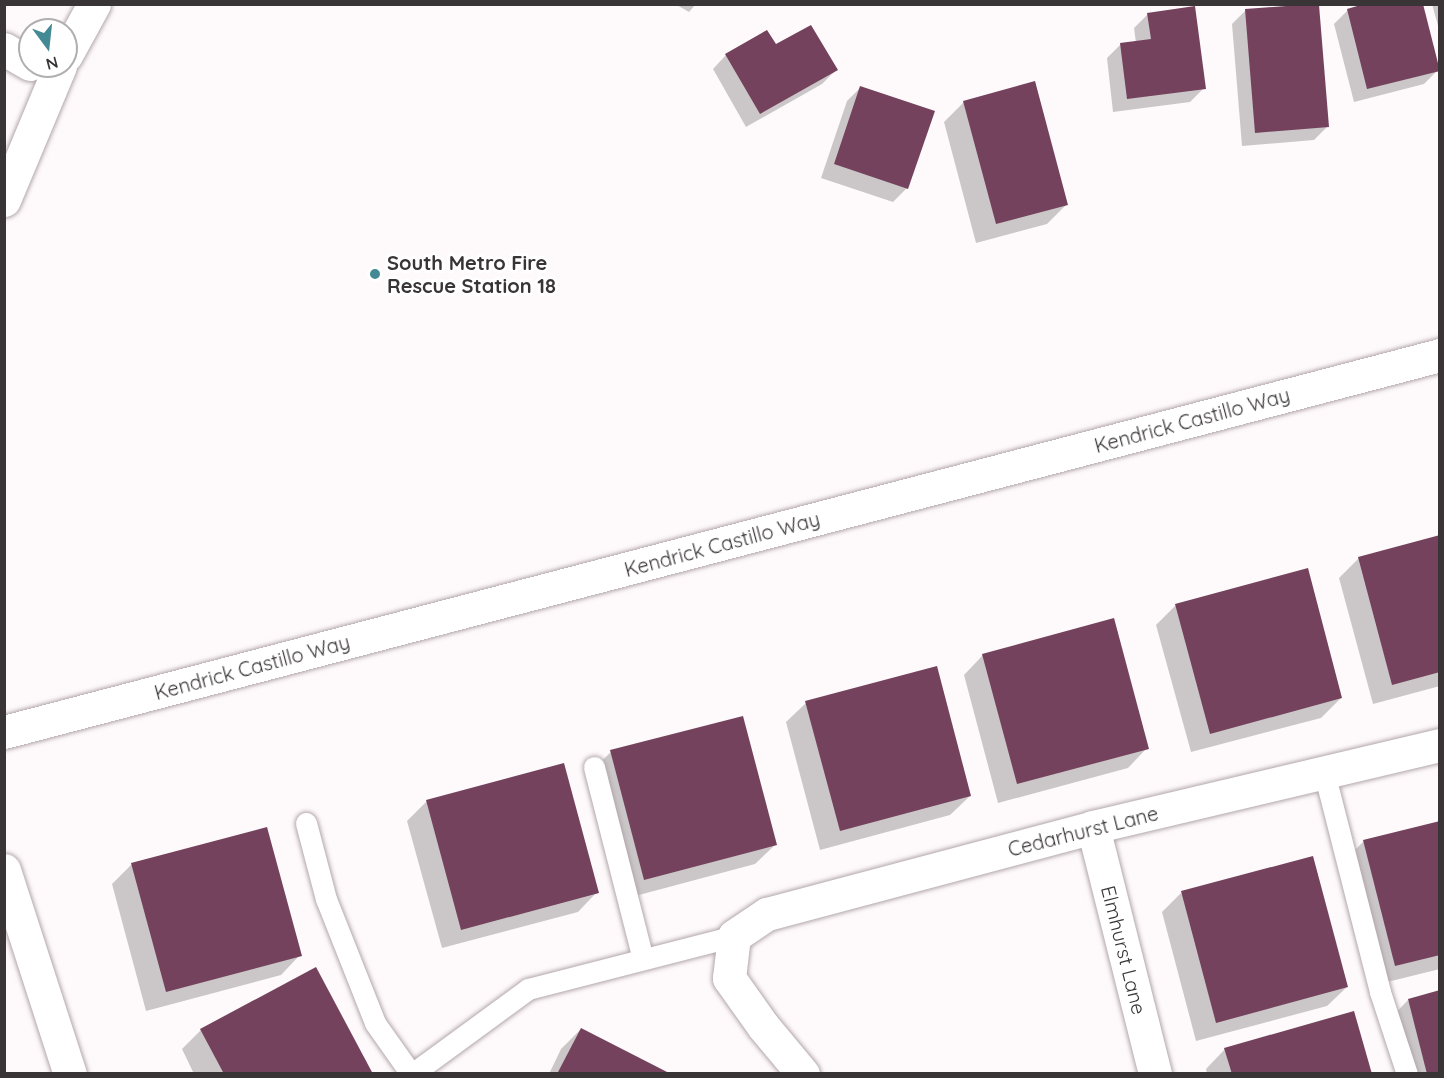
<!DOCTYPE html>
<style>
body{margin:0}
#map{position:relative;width:1444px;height:1078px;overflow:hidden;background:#fef9fb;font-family:Quicksand,sans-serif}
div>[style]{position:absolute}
.shadow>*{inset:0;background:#0003}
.building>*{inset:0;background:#74425c}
.roads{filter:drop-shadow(0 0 2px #b2a7ac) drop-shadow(0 0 2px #b2a7ac)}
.lane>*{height:21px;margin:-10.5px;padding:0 10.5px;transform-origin:10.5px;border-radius:10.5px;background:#fff}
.street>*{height:33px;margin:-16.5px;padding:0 16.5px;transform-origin:16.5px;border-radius:16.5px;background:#fff}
.secondary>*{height:33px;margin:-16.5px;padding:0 16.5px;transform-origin:16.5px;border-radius:16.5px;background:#fff}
.dots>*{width:16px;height:16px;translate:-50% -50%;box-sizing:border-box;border:3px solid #fff;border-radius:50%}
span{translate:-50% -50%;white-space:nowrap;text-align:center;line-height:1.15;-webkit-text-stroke:6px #fff;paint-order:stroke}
.poi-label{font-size:20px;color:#393537;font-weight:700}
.left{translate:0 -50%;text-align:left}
.street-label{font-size:20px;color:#393537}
.frame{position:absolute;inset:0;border:6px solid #393537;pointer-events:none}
.north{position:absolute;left:18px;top:18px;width:60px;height:60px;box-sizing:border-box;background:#fff;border:2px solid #b0aeaf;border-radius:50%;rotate:165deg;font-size:16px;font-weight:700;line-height:24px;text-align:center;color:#393537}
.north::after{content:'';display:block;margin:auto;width:21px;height:27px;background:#448a95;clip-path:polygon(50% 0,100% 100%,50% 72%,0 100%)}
</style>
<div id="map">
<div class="shadow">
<i style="clip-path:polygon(675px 4px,696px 4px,689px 12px)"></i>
<i style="clip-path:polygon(1432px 4px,1440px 4px,1440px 33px)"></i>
<i style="clip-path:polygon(1318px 5px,1327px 127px,1314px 140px,1242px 146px,1232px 24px,1246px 10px)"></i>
<i style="clip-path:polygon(1348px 10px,1438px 70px,1424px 84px,1354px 102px,1334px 24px)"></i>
<i style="clip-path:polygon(1148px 14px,1204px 88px,1190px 102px,1113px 112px,1107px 58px,1120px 45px,1136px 43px,1134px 28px)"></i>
<i style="clip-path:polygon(775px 47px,836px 70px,822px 84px,746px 127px,713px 69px,726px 55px)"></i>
<i style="clip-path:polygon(860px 88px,907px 188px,893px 202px,821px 178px,847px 101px)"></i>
<i style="clip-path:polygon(964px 102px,1067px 204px,1047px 224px,976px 243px,944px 122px)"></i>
<i style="clip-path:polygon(1440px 537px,1440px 686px,1373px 704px,1339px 578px,1359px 558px)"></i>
<i style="clip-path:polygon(1176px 605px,1341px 698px,1321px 718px,1191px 752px,1156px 625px)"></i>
<i style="clip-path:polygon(983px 655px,1147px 748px,1128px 768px,998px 803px,964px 675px)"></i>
<i style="clip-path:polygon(806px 703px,970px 796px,950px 815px,820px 850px,786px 722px)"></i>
<i style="clip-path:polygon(611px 752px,775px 845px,755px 864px,624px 899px,591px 771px)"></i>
<i style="clip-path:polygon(427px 801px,597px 892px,578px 912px,442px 948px,407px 821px)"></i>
<i style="clip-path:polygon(1440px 822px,1440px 969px,1375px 985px,1344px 861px,1364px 841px)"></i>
<i style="clip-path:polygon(132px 864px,300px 955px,281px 975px,146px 1011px,112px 884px)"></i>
<i style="clip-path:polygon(1181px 893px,1347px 987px,1327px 1006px,1196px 1041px,1162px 912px)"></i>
<i style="clip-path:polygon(1408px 1000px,1440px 1074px,1403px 1074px,1389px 1020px)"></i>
<i style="clip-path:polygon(581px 1029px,667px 1074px,549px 1074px,561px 1049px)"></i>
<i style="clip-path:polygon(201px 1030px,371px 1074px,194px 1074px,182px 1049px)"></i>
<i style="clip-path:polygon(1225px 1049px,1370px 1074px,1207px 1074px,1206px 1069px)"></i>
</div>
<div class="building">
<i style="clip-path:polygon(1364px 4px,1423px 4px,1440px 71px,1367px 89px,1347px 9px)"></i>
<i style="clip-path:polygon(1299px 5px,1319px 5px,1329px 127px,1255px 133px,1245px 9px)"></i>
<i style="clip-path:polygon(1195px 6px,1206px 89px,1127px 99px,1120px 43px,1151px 39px,1147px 13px)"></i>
<i style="clip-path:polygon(811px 25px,838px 70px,760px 114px,725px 54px,767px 30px,776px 44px)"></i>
<i style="clip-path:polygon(1035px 81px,1068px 205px,996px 224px,963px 101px)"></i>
<i style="clip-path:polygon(860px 86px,935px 111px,908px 189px,834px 164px)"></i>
<i style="clip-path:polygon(1440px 535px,1440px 672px,1392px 685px,1358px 557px)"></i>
<i style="clip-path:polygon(1308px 568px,1342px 698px,1210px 734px,1175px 604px)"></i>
<i style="clip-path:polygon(1114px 618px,1149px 749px,1017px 784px,982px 654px)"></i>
<i style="clip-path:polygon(937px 666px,971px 796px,840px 831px,805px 701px)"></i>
<i style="clip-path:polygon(743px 716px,777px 845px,644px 880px,610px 750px)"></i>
<i style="clip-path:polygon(564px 763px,599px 893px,461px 930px,426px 800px)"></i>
<i style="clip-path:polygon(1440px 821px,1440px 955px,1395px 966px,1363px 840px)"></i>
<i style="clip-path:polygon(267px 827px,302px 956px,166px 992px,131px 863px)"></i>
<i style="clip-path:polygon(1313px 856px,1348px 987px,1216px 1023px,1181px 891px)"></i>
<i style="clip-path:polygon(316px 967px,373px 1074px,224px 1074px,200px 1029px)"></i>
<i style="clip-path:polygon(1440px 990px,1440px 1074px,1427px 1074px,1408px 999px)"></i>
<i style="clip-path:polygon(1354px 1011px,1372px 1074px,1232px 1074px,1224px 1048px)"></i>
<i style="clip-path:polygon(581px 1028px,671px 1074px,557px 1074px)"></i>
</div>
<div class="roads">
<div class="lane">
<i style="left:594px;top:767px;width:198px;rotate:75.7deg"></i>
<i style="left:1324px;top:772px;width:227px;rotate:75.7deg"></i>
<i style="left:1380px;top:992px;width:86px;rotate:71.8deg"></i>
<i style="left:306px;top:823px;width:79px;rotate:75.3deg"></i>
<i style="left:326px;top:899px;width:133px;rotate:68.4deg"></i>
<i style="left:375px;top:1023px;width:62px;rotate:54.8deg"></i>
<i style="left:412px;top:1074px;width:144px;rotate:-36.2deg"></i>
<i style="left:528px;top:989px;width:213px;rotate:-14.4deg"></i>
</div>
<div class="street">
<i style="left:4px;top:49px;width:30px;rotate:30deg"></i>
<i style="left:66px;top:55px;width:58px;rotate:-61.2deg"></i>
<i style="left:4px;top:200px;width:145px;rotate:-67.3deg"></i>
<i style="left:1093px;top:827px;width:255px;rotate:75.9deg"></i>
<i style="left:4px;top:870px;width:214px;rotate:72.1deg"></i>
<i style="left:803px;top:1074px;width:62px;rotate:-129.8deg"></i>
<i style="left:763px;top:1026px;width:59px;rotate:-125.3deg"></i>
<i style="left:729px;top:978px;width:42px;rotate:-83.2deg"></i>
<i style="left:734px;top:936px;width:40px;rotate:-34deg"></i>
<i style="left:767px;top:914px;width:337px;rotate:-14.9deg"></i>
<i style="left:1093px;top:827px;width:357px;rotate:-13.3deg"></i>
</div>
<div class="secondary">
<i style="left:4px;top:732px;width:1485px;rotate:-14.71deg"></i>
</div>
</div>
<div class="dots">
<i style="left:375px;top:274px;background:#448a95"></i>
</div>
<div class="poi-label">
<span class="left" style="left:387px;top:274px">South Metro Fire<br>Rescue Station 18</span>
</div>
<div class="street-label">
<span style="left:1192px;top:420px;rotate:-15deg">Kendrick Castillo Way</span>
<span style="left:722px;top:544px;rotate:-15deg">Kendrick Castillo Way</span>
<span style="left:252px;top:667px;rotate:-15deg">Kendrick Castillo Way</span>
<span style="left:1083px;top:831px;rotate:-14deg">Cedarhurst Lane</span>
<span style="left:1124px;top:950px;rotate:76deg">Elmhurst Lane</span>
</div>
<div class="frame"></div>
<div class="north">N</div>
</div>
